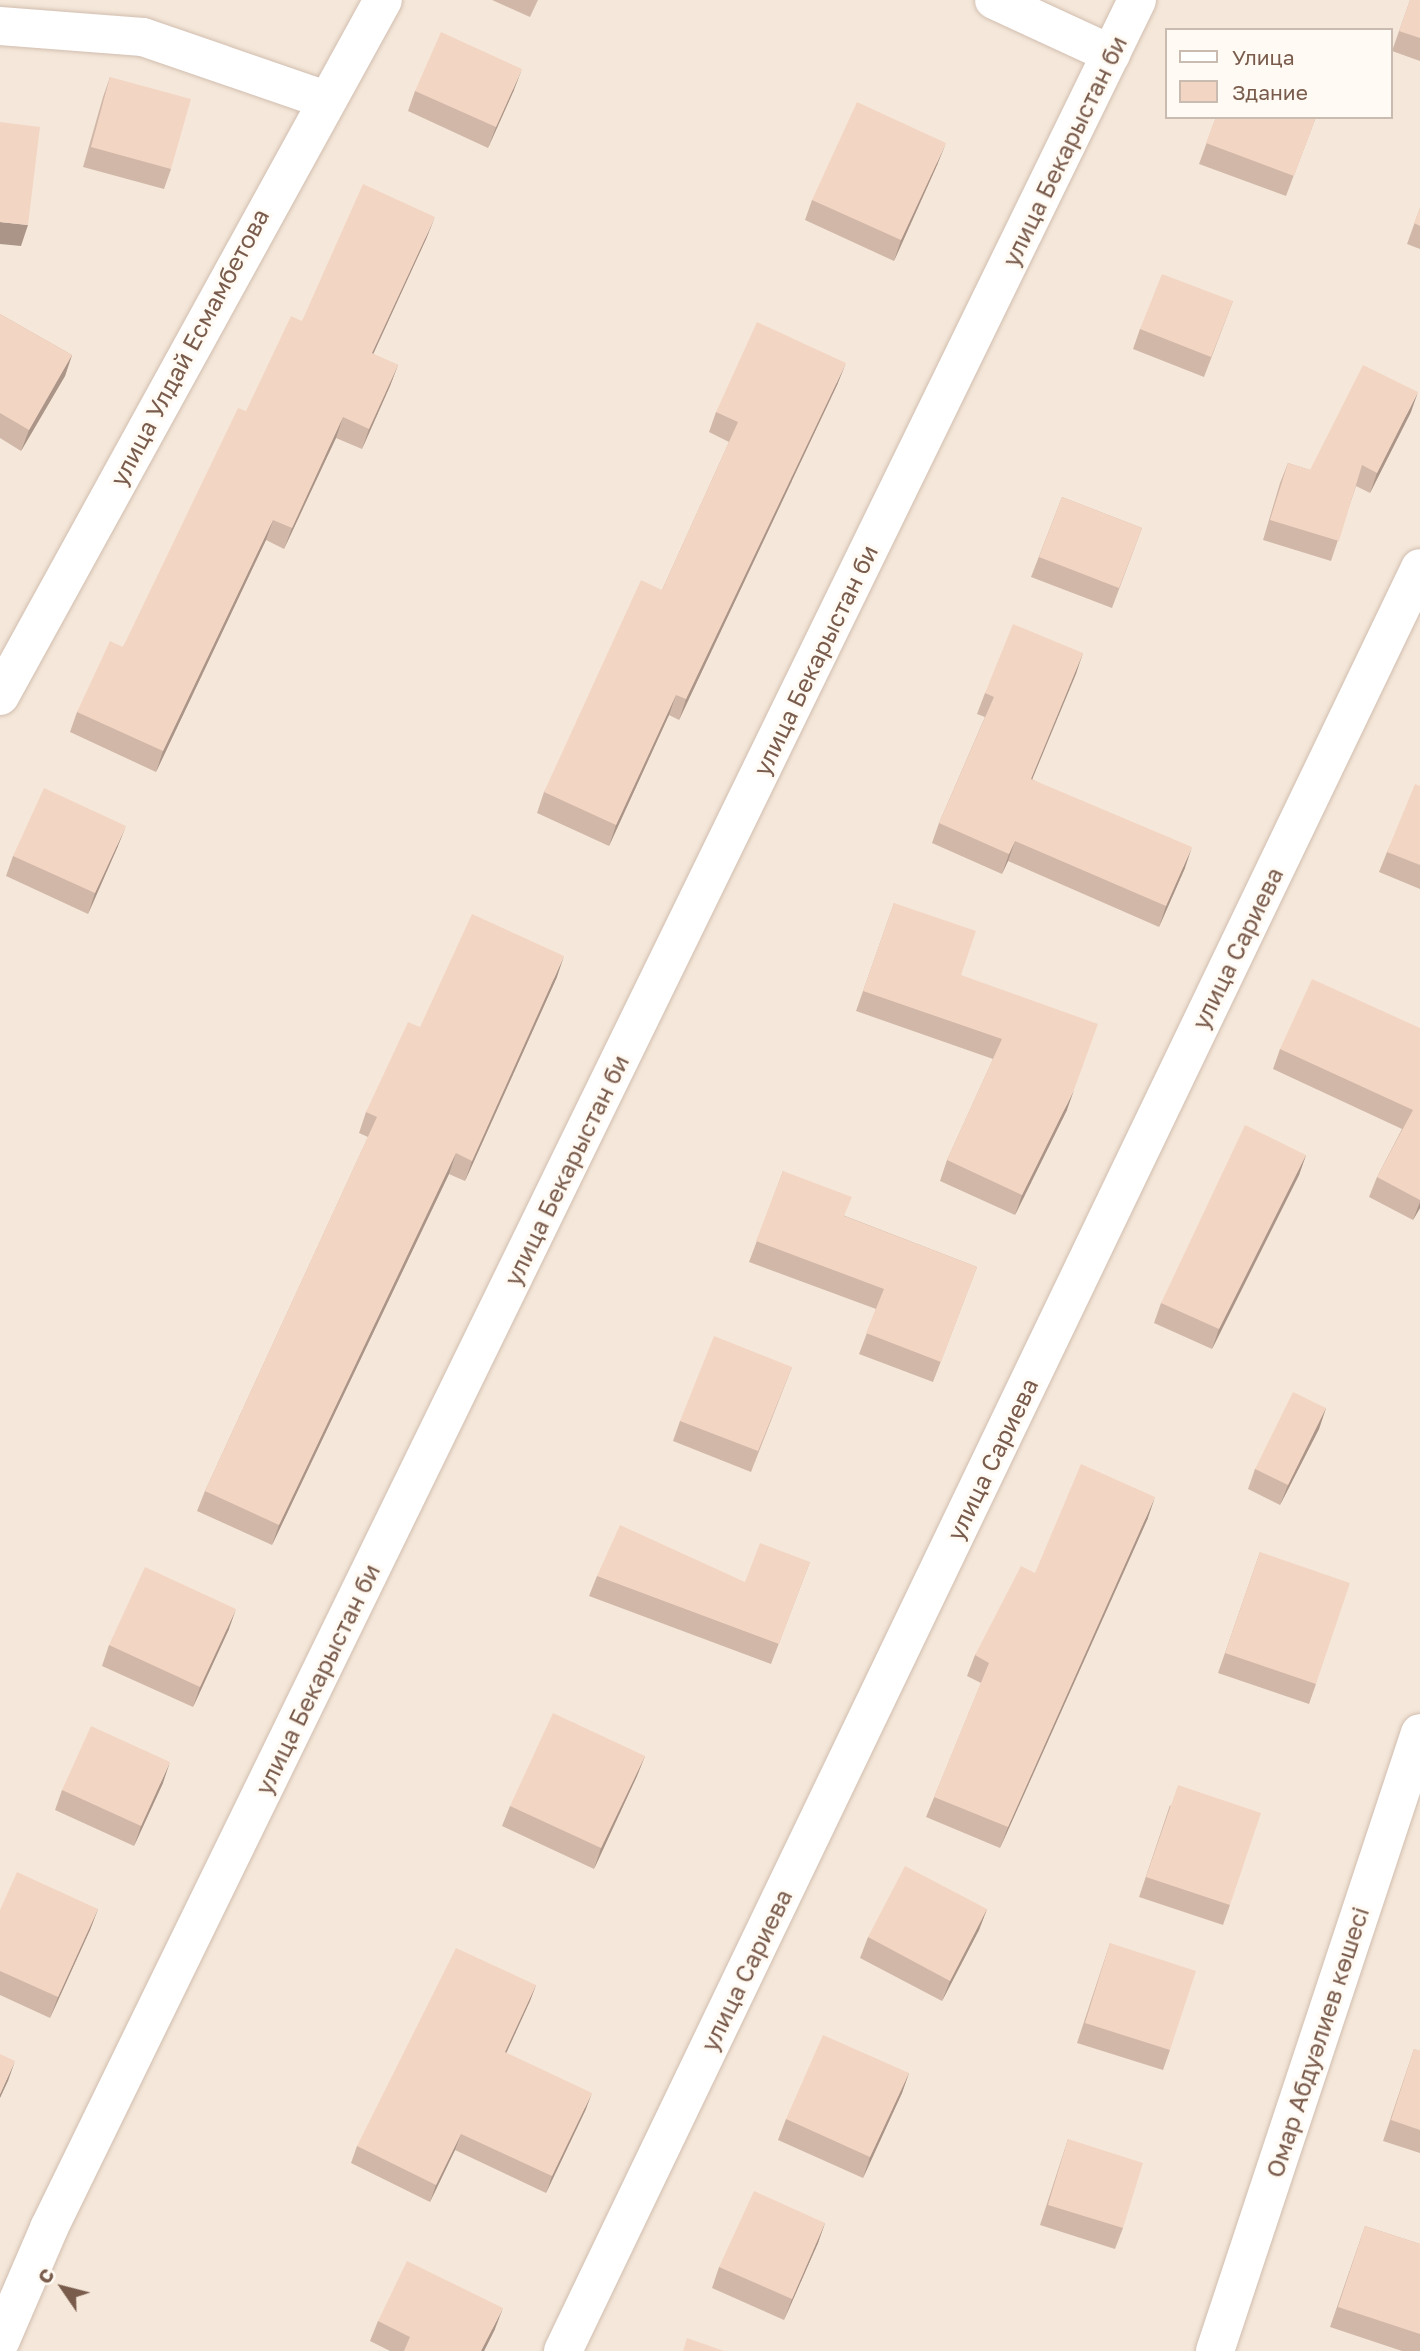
<!DOCTYPE html>
<meta charset="utf-8">
<style>
body{margin:0}
#map{position:relative;width:1420px;height:2351px;overflow:hidden;background:#fdf6ec;font-family:"Golos Text",sans-serif}
div>[style]{position:absolute}
.residential>*{inset:0;background:#f5e8da}
.roads{filter:drop-shadow(0 0 2px #d1beb0) drop-shadow(0 0 2px #d1beb0)}
.minor>*{height:38px;margin:-19px;padding:0 19px;transform-origin:19px;border-radius:19px;background:#fff}
.wall>*{inset:0;background:#d1b7a8}
.shaded-wall>*{inset:0;background:#aa9588}
.building>*{inset:0;background:#f3d5c3}
span{translate:-50% -50%;white-space:nowrap;text-align:center;line-height:1.15;-webkit-text-stroke:6px #fffaf3;paint-order:stroke}
.street-label{font-size:24px;color:#7a5c4d}
.legend{position:absolute;left:1165px;top:28px;width:228px;height:91px;box-sizing:border-box;background:#fffaf3;border:2px solid #cabbb1;margin:0;padding:9px 12px;list-style:none;font-size:21px;color:#7a5c4d}
.legend li{display:flex;align-items:center;gap:14px;height:35px}
.legend b{width:35px;border:2px solid #cabbb1}
.north{position:absolute;left:28px;top:2253px;width:70px;height:70px;-webkit-text-stroke:5px #fffaf3;paint-order:stroke;rotate:305deg;font-size:19px;font-weight:700;line-height:28px;text-align:center;color:#7a5c4d}
.north::after{content:'';display:block;margin:auto;width:24px;height:32px;background:#7a5c4d;clip-path:polygon(50% 0,100% 100%,50% 72%,0 100%)}
</style>
<div id="map">
<div class="residential">
<i style="clip-path:polygon(evenodd,0 0,1420px 0,1420px 2351px,0 2351px,0 0,1166px 30px,1390px 30px,1390px 117px,1166px 117px,1166px 30px)"></i>
</div>
<div class="roads">
<div class="minor">
<i style="left:994px;top:0;width:129px;rotate:24.8deg"></i>
<i style="left:0;top:26px;width:143px;rotate:4.4deg"></i>
<i style="left:143px;top:37px;width:190px;rotate:19deg"></i>
<i style="left:0;top:696px;width:794px;rotate:-61.18deg"></i>
<i style="left:0;top:2342px;width:124px;rotate:-66.7deg"></i>
<i style="left:49px;top:2228px;width:2479px;rotate:-63.97deg"></i>
<i style="left:563px;top:2351px;width:1978px;rotate:-64.33deg"></i>
<i style="left:1215px;top:2351px;width:651px;rotate:-71.65deg"></i>
</div>
</div>
<div class="wall">
<i style="clip-path:polygon(492px 0,538px 0,530px 17px)"></i>
<i style="clip-path:polygon(1410px 0,1420px 0,1420px 61px,1392px 51px)"></i>
<i style="clip-path:polygon(110px 77px,171px 169px,164px 189px,83px 167px,103px 97px)"></i>
<i style="clip-path:polygon(514px 90px,488px 148px,408px 111px,415px 91px)"></i>
<i style="clip-path:polygon(1216px 117px,1316px 117px,1286px 196px,1199px 164px)"></i>
<i style="clip-path:polygon(938px 163px,894px 261px,805px 220px,812px 200px)"></i>
<i style="clip-path:polygon(1420px 208px,1420px 249px,1407px 244px)"></i>
<i style="clip-path:polygon(427px 237px,373px 354px,398px 365px,390px 386px,362px 449px,336px 438px,284px 549px,266px 540px,156px 772px,70px 732px,77px 712px,123px 647px,302px 321px)"></i>
<i style="clip-path:polygon(1233px 301px,1204px 377px,1133px 349px,1140px 329px)"></i>
<i style="clip-path:polygon(0 314px,72px 355px,65px 376px,21px 451px,0 438px)"></i>
<i style="clip-path:polygon(838px 383px,679px 720px,669px 715px,609px 846px,537px 813px,544px 792px,662px 590px,729px 442px,709px 432px,716px 412px)"></i>
<i style="clip-path:polygon(1411px 412px,1370px 493px,1356px 486px,1331px 561px,1263px 540px,1280px 483px,1288px 463px,1310px 470px)"></i>
<i style="clip-path:polygon(1062px 497px,1142px 528px,1112px 608px,1031px 577px)"></i>
<i style="clip-path:polygon(1083px 653px,1032px 779px,1185px 868px,1159px 927px,1008px 861px,1002px 874px,932px 843px,939px 823px,985px 717px,977px 714px,985px 693px)"></i>
<i style="clip-path:polygon(1420px 786px,1420px 889px,1379px 872px,1387px 852px)"></i>
<i style="clip-path:polygon(118px 846px,88px 914px,6px 876px,13px 856px)"></i>
<i style="clip-path:polygon(894px 903px,961px 975px,1067px 1110px,1015px 1215px,940px 1181px,947px 1160px,993px 1059px,856px 1011px)"></i>
<i style="clip-path:polygon(557px 977px,465px 1181px,449px 1174px,272px 1545px,197px 1511px,205px 1491px,368px 1137px,359px 1133px,366px 1112px,420px 1027px)"></i>
<i style="clip-path:polygon(1420px 1028px,1420px 1208px,1413px 1220px,1369px 1197px,1377px 1177px,1402px 1129px,1273px 1069px,1280px 1049px)"></i>
<i style="clip-path:polygon(1306px 1155px,1299px 1175px,1212px 1349px,1154px 1323px,1161px 1303px)"></i>
<i style="clip-path:polygon(783px 1171px,845px 1216px,977px 1267px,933px 1382px,859px 1354px,876px 1309px,749px 1262px)"></i>
<i style="clip-path:polygon(792px 1367px,751px 1472px,673px 1441px,680px 1421px)"></i>
<i style="clip-path:polygon(1326px 1408px,1319px 1429px,1280px 1505px,1248px 1489px,1255px 1469px)"></i>
<i style="clip-path:polygon(1148px 1518px,1000px 1848px,926px 1817px,981px 1683px,967px 1676px,975px 1655px,1035px 1573px)"></i>
<i style="clip-path:polygon(1260px 1552px,1316px 1684px,1309px 1704px,1218px 1673px)"></i>
<i style="clip-path:polygon(810px 1562px,771px 1664px,589px 1596px,597px 1576px,745px 1582px)"></i>
<i style="clip-path:polygon(229px 1629px,193px 1707px,102px 1666px,109px 1645px)"></i>
<i style="clip-path:polygon(645px 1756px,637px 1776px,594px 1869px,502px 1826px,510px 1806px)"></i>
<i style="clip-path:polygon(163px 1783px,134px 1846px,55px 1810px,62px 1790px)"></i>
<i style="clip-path:polygon(1170px 1805px,1230px 1905px,1223px 1925px,1139px 1897px)"></i>
<i style="clip-path:polygon(98px 1909px,90px 1930px,50px 2018px,0 1995px,0 1910px)"></i>
<i style="clip-path:polygon(987px 1909px,979px 1930px,942px 2001px,860px 1958px,868px 1937px)"></i>
<i style="clip-path:polygon(1110px 1943px,1170px 2050px,1163px 2070px,1077px 2043px)"></i>
<i style="clip-path:polygon(536px 1985px,530px 2001px,506px 2053px,586px 2109px,546px 2193px,455px 2150px,430px 2202px,351px 2163px,357px 2146px)"></i>
<i style="clip-path:polygon(1414px 2049px,1420px 2051px,1420px 2153px,1383px 2141px)"></i>
<i style="clip-path:polygon(909px 2073px,902px 2093px,863px 2178px,778px 2140px,786px 2119px)"></i>
<i style="clip-path:polygon(1068px 2139px,1123px 2228px,1115px 2249px,1040px 2225px)"></i>
<i style="clip-path:polygon(825px 2223px,818px 2243px,784px 2320px,712px 2288px,719px 2267px)"></i>
<i style="clip-path:polygon(1365px 2226px,1420px 2244px,1420px 2351px,1402px 2351px,1330px 2327px)"></i>
<i style="clip-path:polygon(378px 2321px,495px 2329px,484px 2351px,390px 2351px,370px 2341px)"></i>
</div>
<div class="shaded-wall">
<i style="clip-path:polygon(522px 69px,514px 90px,488px 148px,496px 127px)"></i>
<i style="clip-path:polygon(946px 143px,938px 163px,894px 261px,901px 240px)"></i>
<i style="clip-path:polygon(435px 217px,427px 237px,364px 374px,372px 353px)"></i>
<i style="clip-path:polygon(0 222px,28px 225px,21px 246px,0 244px)"></i>
<i style="clip-path:polygon(72px 355px,65px 376px,21px 451px,29px 430px)"></i>
<i style="clip-path:polygon(846px 363px,838px 383px,679px 720px,686px 699px)"></i>
<i style="clip-path:polygon(398px 365px,390px 386px,362px 449px,369px 429px)"></i>
<i style="clip-path:polygon(1418px 392px,1411px 412px,1370px 493px,1377px 473px)"></i>
<i style="clip-path:polygon(343px 417px,336px 438px,284px 549px,292px 528px)"></i>
<i style="clip-path:polygon(273px 520px,266px 540px,156px 772px,163px 751px)"></i>
<i style="clip-path:polygon(1083px 653px,1076px 674px,1024px 799px,1031px 779px)"></i>
<i style="clip-path:polygon(676px 695px,669px 715px,609px 846px,616px 825px)"></i>
<i style="clip-path:polygon(126px 826px,118px 846px,88px 914px,95px 893px)"></i>
<i style="clip-path:polygon(1015px 841px,1008px 861px,1002px 874px,1009px 854px)"></i>
<i style="clip-path:polygon(1192px 847px,1185px 868px,1159px 927px,1166px 906px)"></i>
<i style="clip-path:polygon(564px 956px,557px 977px,465px 1181px,472px 1161px)"></i>
<i style="clip-path:polygon(1074px 1090px,1067px 1110px,1015px 1215px,1022px 1195px)"></i>
<i style="clip-path:polygon(456px 1153px,449px 1174px,272px 1545px,279px 1525px)"></i>
<i style="clip-path:polygon(1306px 1155px,1299px 1175px,1212px 1349px,1219px 1329px)"></i>
<i style="clip-path:polygon(1420px 1202px,1420px 1208px,1413px 1220px)"></i>
<i style="clip-path:polygon(1326px 1408px,1319px 1429px,1280px 1505px,1288px 1485px)"></i>
<i style="clip-path:polygon(1155px 1497px,1148px 1518px,1000px 1848px,1008px 1827px)"></i>
<i style="clip-path:polygon(236px 1609px,229px 1629px,193px 1707px,200px 1687px)"></i>
<i style="clip-path:polygon(645px 1756px,637px 1776px,594px 1869px,601px 1848px)"></i>
<i style="clip-path:polygon(170px 1762px,163px 1783px,134px 1846px,141px 1826px)"></i>
<i style="clip-path:polygon(98px 1909px,90px 1930px,50px 2018px,58px 1997px)"></i>
<i style="clip-path:polygon(987px 1909px,979px 1930px,942px 2001px,950px 1981px)"></i>
<i style="clip-path:polygon(536px 1985px,530px 2001px,499px 2069px,505px 2052px)"></i>
<i style="clip-path:polygon(15px 2061px,8px 2081px,0 2098px,0 2094px)"></i>
<i style="clip-path:polygon(909px 2073px,902px 2093px,863px 2178px,870px 2157px)"></i>
<i style="clip-path:polygon(592px 2093px,586px 2109px,546px 2193px,552px 2176px)"></i>
<i style="clip-path:polygon(461px 2134px,455px 2150px,430px 2202px,436px 2185px)"></i>
<i style="clip-path:polygon(825px 2223px,818px 2243px,784px 2320px,792px 2299px)"></i>
<i style="clip-path:polygon(503px 2308px,495px 2329px,484px 2351px,481px 2351px)"></i>
</div>
<div class="building">
<i style="clip-path:polygon(1410px 0,1420px 0,1420px 38px,1399px 31px)"></i>
<i style="clip-path:polygon(441px 32px,522px 69px,496px 127px,415px 91px)"></i>
<i style="clip-path:polygon(110px 77px,191px 99px,171px 169px,91px 147px)"></i>
<i style="clip-path:polygon(857px 102px,946px 143px,901px 240px,812px 200px)"></i>
<i style="clip-path:polygon(1216px 117px,1316px 117px,1294px 176px,1206px 143px)"></i>
<i style="clip-path:polygon(0 122px,40px 127px,28px 225px,0 222px)"></i>
<i style="clip-path:polygon(363px 184px,435px 217px,372px 353px,398px 365px,369px 429px,343px 417px,292px 528px,273px 520px,163px 751px,77px 712px,110px 641px,123px 647px,238px 408px,246px 411px,291px 316px,302px 321px)"></i>
<i style="clip-path:polygon(1420px 208px,1420px 226px,1414px 223px)"></i>
<i style="clip-path:polygon(1162px 274px,1233px 301px,1211px 357px,1140px 329px)"></i>
<i style="clip-path:polygon(0 314px,72px 355px,29px 430px,0 413px)"></i>
<i style="clip-path:polygon(757px 322px,846px 363px,686px 699px,676px 695px,616px 825px,544px 792px,641px 580px,662px 590px,738px 422px,716px 412px)"></i>
<i style="clip-path:polygon(1363px 365px,1418px 392px,1377px 473px,1362px 465px,1339px 541px,1270px 520px,1288px 463px,1310px 470px)"></i>
<i style="clip-path:polygon(1062px 497px,1142px 528px,1119px 588px,1039px 557px)"></i>
<i style="clip-path:polygon(1013px 624px,1083px 653px,1031px 779px,1192px 847px,1166px 906px,1015px 841px,1009px 854px,939px 823px,994px 697px,985px 693px)"></i>
<i style="clip-path:polygon(1415px 784px,1420px 786px,1420px 865px,1387px 852px)"></i>
<i style="clip-path:polygon(44px 788px,126px 826px,95px 893px,13px 856px)"></i>
<i style="clip-path:polygon(894px 903px,976px 931px,961px 975px,1098px 1024px,1074px 1090px,1022px 1195px,947px 1160px,1002px 1039px,863px 991px)"></i>
<i style="clip-path:polygon(472px 914px,564px 956px,472px 1161px,456px 1153px,279px 1525px,205px 1491px,377px 1117px,366px 1112px,408px 1022px,420px 1027px)"></i>
<i style="clip-path:polygon(1312px 979px,1420px 1028px,1420px 1200px,1377px 1177px,1413px 1110px,1280px 1049px)"></i>
<i style="clip-path:polygon(1245px 1125px,1306px 1155px,1219px 1329px,1161px 1303px)"></i>
<i style="clip-path:polygon(783px 1171px,852px 1197px,844px 1216px,977px 1267px,941px 1362px,866px 1333px,884px 1289px,756px 1241px)"></i>
<i style="clip-path:polygon(714px 1336px,792px 1367px,758px 1451px,680px 1421px)"></i>
<i style="clip-path:polygon(1293px 1392px,1326px 1408px,1288px 1485px,1255px 1469px)"></i>
<i style="clip-path:polygon(1081px 1464px,1155px 1497px,1008px 1827px,934px 1797px,989px 1663px,975px 1655px,1021px 1566px,1035px 1573px)"></i>
<i style="clip-path:polygon(620px 1525px,745px 1582px,760px 1543px,810px 1562px,779px 1644px,597px 1576px)"></i>
<i style="clip-path:polygon(1260px 1552px,1350px 1583px,1316px 1684px,1225px 1653px)"></i>
<i style="clip-path:polygon(145px 1567px,236px 1609px,200px 1687px,109px 1645px)"></i>
<i style="clip-path:polygon(553px 1713px,645px 1756px,601px 1848px,510px 1806px)"></i>
<i style="clip-path:polygon(91px 1726px,170px 1762px,141px 1826px,62px 1790px)"></i>
<i style="clip-path:polygon(1178px 1785px,1261px 1813px,1230px 1905px,1146px 1877px)"></i>
<i style="clip-path:polygon(905px 1866px,987px 1909px,950px 1981px,868px 1937px)"></i>
<i style="clip-path:polygon(17px 1872px,98px 1909px,58px 1997px,0 1971px,0 1910px)"></i>
<i style="clip-path:polygon(1110px 1943px,1196px 1971px,1170px 2050px,1085px 2023px)"></i>
<i style="clip-path:polygon(456px 1948px,536px 1985px,505px 2052px,592px 2093px,552px 2176px,461px 2134px,436px 2185px,357px 2146px)"></i>
<i style="clip-path:polygon(823px 2035px,909px 2073px,870px 2157px,786px 2119px)"></i>
<i style="clip-path:polygon(1414px 2049px,1420px 2051px,1420px 2130px,1391px 2120px)"></i>
<i style="clip-path:polygon(0 2054px,15px 2061px,0 2094px)"></i>
<i style="clip-path:polygon(1068px 2139px,1143px 2163px,1123px 2228px,1048px 2205px)"></i>
<i style="clip-path:polygon(754px 2191px,825px 2223px,792px 2299px,719px 2267px)"></i>
<i style="clip-path:polygon(1365px 2226px,1420px 2244px,1420px 2334px,1338px 2307px)"></i>
<i style="clip-path:polygon(407px 2261px,503px 2308px,481px 2351px,404px 2351px,410px 2337px,378px 2321px)"></i>
<i style="clip-path:polygon(687px 2338px,724px 2351px,683px 2351px)"></i>
</div>
<div class="street-label">
<span style="left:1064px;top:151px;rotate:-64deg">улица Бекарыстан би</span>
<span style="left:189px;top:347px;rotate:-62deg">улица Улдай Есмамбетова</span>
<span style="left:815px;top:660px;rotate:-64deg">улица Бекарыстан би</span>
<span style="left:1237px;top:948px;rotate:-64deg">улица Сариева</span>
<span style="left:566px;top:1170px;rotate:-64deg">улица Бекарыстан би</span>
<span style="left:992px;top:1459px;rotate:-64deg">улица Сариева</span>
<span style="left:317px;top:1679px;rotate:-64deg">улица Бекарыстан би</span>
<span style="left:746px;top:1970px;rotate:-64deg">улица Сариева</span>
<span style="left:1317px;top:2042px;rotate:-72deg">Омар Абдуәлиев көшесі</span>
</div>
<ul class="legend">
<li><b style="height:9px;background:#fff"></b>Улица</li>
<li><b style="height:19px;background:#f3d5c3"></b>Здание</li>
</ul>
<div class="north">С</div>
</div>
